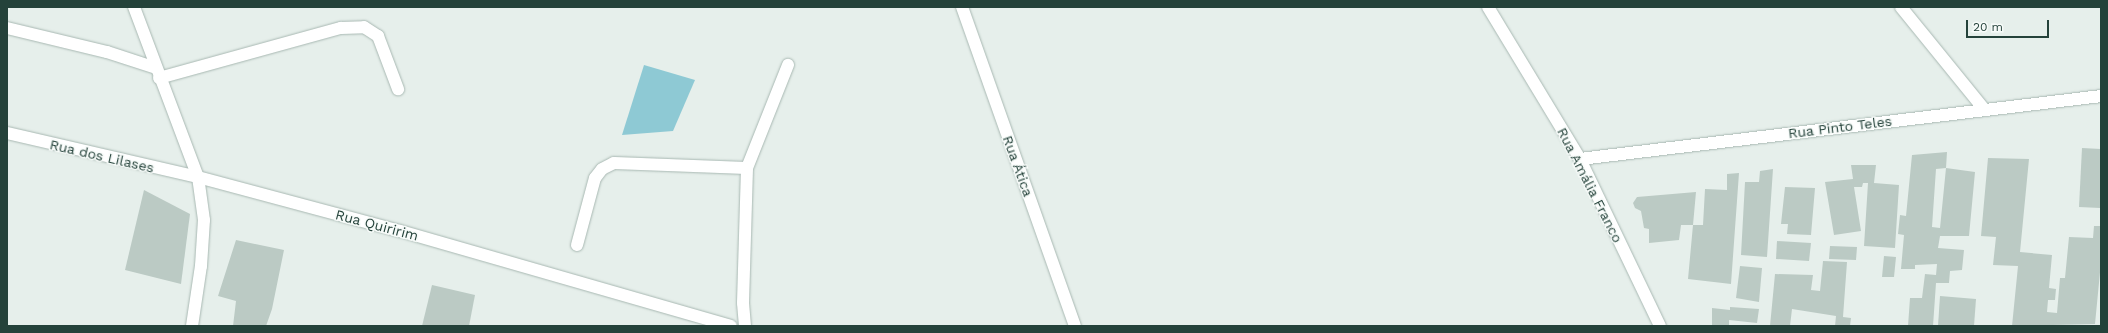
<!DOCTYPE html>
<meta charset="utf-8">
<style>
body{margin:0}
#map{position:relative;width:2108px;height:333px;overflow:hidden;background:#e6efeb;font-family:"Work Sans",sans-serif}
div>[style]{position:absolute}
.water>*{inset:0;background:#8ec9d4}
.building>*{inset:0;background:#bbcac4}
.roads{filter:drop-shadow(0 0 1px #a8b8b2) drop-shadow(0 0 1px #a8b8b2)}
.minor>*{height:12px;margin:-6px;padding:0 6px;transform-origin:6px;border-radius:6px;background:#fff}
.tertiary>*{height:12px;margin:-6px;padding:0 6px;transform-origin:6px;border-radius:6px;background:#fff}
.secondary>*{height:12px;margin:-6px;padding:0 6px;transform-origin:6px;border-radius:6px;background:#fff}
span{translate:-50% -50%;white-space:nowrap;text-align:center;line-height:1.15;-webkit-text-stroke:3px #f7fbf9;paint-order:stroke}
.street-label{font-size:14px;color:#24423a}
.frame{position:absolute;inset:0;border:8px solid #24423a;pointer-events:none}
.scale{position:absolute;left:1966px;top:20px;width:83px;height:18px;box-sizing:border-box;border:2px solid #24423a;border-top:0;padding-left:5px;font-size:12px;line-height:14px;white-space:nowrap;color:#24423a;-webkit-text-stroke:3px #f7fbf9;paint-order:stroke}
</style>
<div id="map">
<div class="water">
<i style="clip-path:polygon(644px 65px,695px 80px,673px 131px,622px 135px)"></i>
</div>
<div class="building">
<i style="clip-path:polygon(2082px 148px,2101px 149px,2100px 208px,2079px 207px)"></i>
<i style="clip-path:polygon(1947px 152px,1946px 168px,1936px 169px,1932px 227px,1940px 228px,1946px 168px,1975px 172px,1969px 236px,1940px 236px,1938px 248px,1964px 250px,1962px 270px,1950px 271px,1949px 283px,1936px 283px,1933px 326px,1908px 326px,1910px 298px,1922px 298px,1925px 274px,1936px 275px,1937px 264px,1915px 265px,1915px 269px,1901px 269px,1904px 235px,1898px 234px,1900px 215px,1906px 216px,1912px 155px)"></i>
<i style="clip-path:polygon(1988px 158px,2029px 159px,2020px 252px,2052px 255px,2049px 288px,2056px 289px,2055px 300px,2048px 300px,2047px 312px,2057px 313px,2060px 278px,2065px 278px,2069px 237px,2093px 238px,2094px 226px,2101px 226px,2101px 262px,2095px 324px,2012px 326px,2018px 266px,1993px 265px,1996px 237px,1981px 236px)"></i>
<i style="clip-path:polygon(1851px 165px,1876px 165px,1874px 183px,1899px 185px,1895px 248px,1864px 246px,1868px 183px,1863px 183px,1862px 187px,1854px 187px,1861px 231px,1834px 235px,1825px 182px,1853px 179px)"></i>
<i style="clip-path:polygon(1773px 169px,1767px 257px,1741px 255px,1745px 182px,1759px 182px,1760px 171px)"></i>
<i style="clip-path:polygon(1739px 173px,1731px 284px,1688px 279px,1693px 225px,1703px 225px,1705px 189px,1727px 190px,1727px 174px)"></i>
<i style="clip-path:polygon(1785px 187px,1815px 188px,1811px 235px,1787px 234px,1788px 224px,1781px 224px)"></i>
<i style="clip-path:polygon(144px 190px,190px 214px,181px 284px,125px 270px)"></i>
<i style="clip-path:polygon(1696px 192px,1693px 225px,1681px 225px,1679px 240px,1649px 243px,1649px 229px,1644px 228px,1641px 211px,1635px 208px,1633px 203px,1637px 197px)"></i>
<i style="clip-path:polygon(236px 240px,284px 250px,272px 309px,266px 326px,233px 326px,236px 301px,218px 296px)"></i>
<i style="clip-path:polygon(1777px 241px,1811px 243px,1809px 261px,1776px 259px)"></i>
<i style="clip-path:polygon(1830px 246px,1857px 247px,1856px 260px,1829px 259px)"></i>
<i style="clip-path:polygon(1884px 256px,1896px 257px,1894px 277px,1882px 277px)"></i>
<i style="clip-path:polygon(1823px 261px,1847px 262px,1843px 317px,1851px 318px,1850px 326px,1835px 326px,1836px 316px,1792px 309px,1790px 326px,1770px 326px,1775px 274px,1813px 275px,1811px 290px,1820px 291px)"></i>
<i style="clip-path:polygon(1740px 266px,1762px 268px,1759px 302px,1736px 298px)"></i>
<i style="clip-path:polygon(432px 285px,475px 295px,469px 326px,422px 326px)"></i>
<i style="clip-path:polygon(1940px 296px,1976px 299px,1974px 326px,1938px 326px)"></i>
<i style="clip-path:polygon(1730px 307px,1759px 309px,1757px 323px,1729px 320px,1729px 326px,1712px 326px,1712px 308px,1730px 310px)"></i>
</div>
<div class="roads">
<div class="minor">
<i style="left:962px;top:7px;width:338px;rotate:70.5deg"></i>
<i style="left:1901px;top:7px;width:132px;rotate:50.9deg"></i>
<i style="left:7px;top:28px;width:103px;rotate:13.5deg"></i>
<i style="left:107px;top:52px;width:52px;rotate:18.1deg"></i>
<i style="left:159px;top:78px;width:189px;rotate:-15.4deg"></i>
<i style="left:341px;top:28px;width:23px;rotate:-2deg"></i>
<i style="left:364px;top:27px;width:17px;rotate:33deg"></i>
<i style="left:378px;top:36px;width:57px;rotate:69.3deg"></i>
<i style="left:577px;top:245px;width:69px;rotate:-75deg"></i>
<i style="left:595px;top:178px;width:11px;rotate:-52deg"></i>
<i style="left:602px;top:169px;width:13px;rotate:-27deg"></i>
<i style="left:614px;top:163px;width:133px;rotate:2.2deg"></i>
<i style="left:192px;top:326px;width:61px;rotate:-81.5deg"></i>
<i style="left:201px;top:266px;width:46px;rotate:-86.3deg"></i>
<i style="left:204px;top:220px;width:43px;rotate:-97.9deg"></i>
<i style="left:745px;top:326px;width:23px;rotate:-95deg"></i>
<i style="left:743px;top:303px;width:135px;rotate:-88.3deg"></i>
<i style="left:747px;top:168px;width:111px;rotate:-68.3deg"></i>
</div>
<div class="tertiary">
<i style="left:134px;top:7px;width:182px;rotate:69.4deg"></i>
<i style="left:7px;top:133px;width:196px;rotate:13deg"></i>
<i style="left:198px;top:177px;width:209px;rotate:15deg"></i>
<i style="left:400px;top:231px;width:344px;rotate:16deg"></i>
<i style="left:1580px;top:159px;width:525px;rotate:-6.89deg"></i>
</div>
<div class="secondary">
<i style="left:1488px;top:7px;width:178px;rotate:58.8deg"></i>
<i style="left:1580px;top:159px;width:185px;rotate:64.4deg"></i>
</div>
</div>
<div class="street-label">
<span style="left:1840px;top:127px;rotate:-7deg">Rua Pinto Teles</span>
<span style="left:102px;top:156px;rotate:13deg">Rua dos Lilases</span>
<span style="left:1018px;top:166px;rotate:70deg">Rua Ática</span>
<span style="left:1590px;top:185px;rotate:63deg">Rua Amália Franco</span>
<span style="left:377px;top:225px;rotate:15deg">Rua Quiririm</span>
</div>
<div class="frame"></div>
<div class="scale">20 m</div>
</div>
